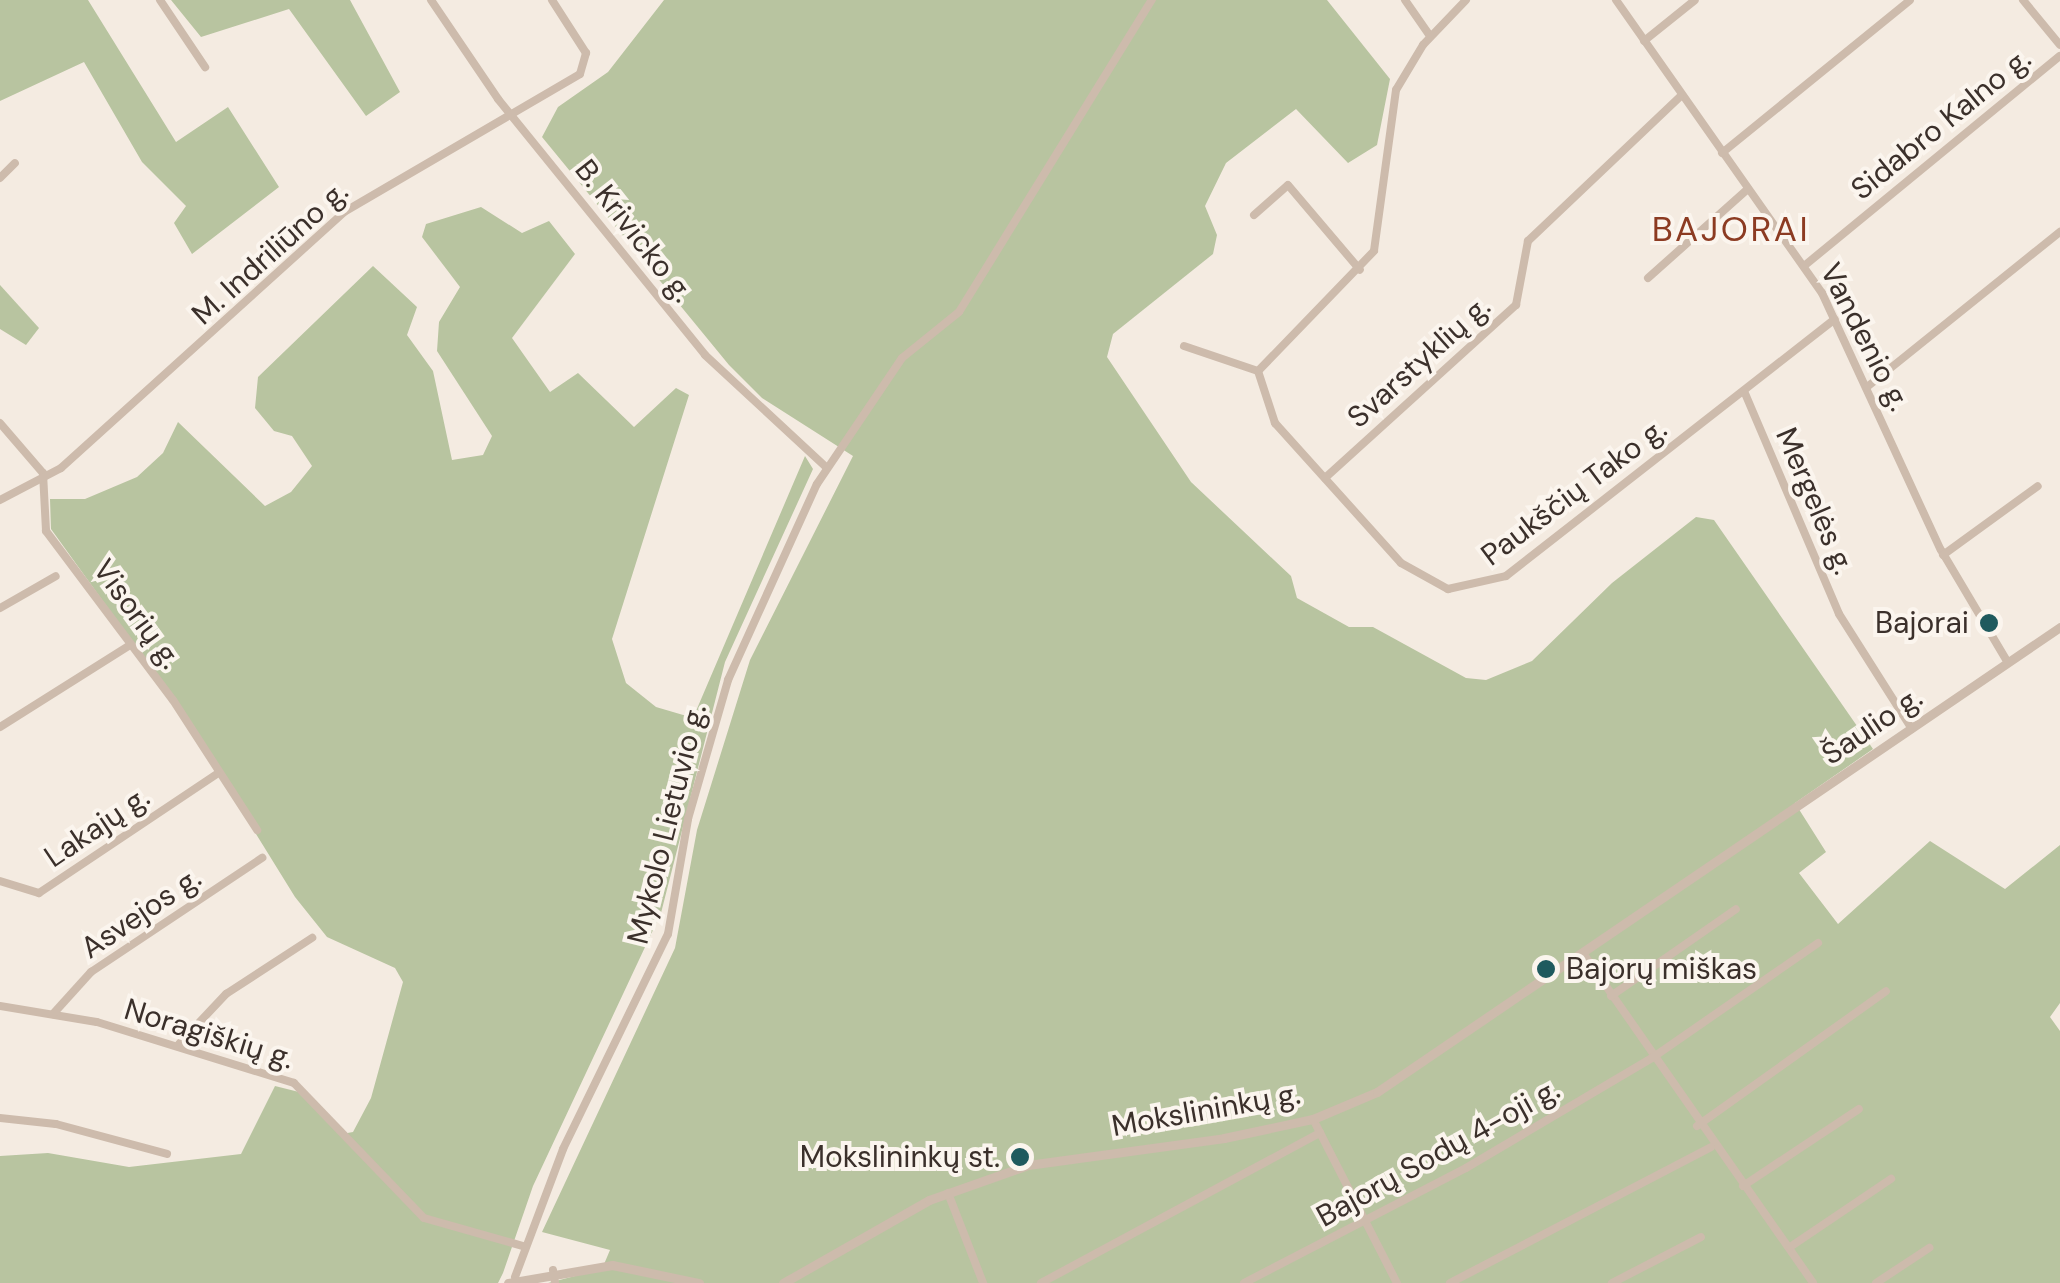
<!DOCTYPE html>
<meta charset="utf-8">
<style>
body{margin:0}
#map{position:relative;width:2060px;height:1283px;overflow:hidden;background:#f4ebe1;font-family:"DM Sans",sans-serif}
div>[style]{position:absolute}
.green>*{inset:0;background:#b8c4a0}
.minor>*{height:8px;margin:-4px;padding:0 4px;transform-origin:4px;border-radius:4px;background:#cdbbac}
.tertiary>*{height:9px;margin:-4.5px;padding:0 4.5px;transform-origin:4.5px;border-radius:4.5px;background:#cdbbac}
.dots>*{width:28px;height:28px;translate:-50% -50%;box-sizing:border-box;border:5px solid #fbf5ee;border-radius:50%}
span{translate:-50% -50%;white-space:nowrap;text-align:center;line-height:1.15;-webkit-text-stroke:8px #fbf5ee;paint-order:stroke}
.street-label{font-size:30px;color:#3b302b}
.poi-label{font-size:30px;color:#3b302b}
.right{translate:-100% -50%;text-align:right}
.left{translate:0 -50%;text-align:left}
.quarter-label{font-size:35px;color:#8c3b22;letter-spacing:2.5px}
</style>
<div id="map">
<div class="green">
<i style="clip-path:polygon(0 0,88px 0,176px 142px,228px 107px,279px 187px,192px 254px,174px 223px,186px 206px,142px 162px,84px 62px,0 101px)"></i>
<i style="clip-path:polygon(171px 0,350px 0,400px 92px,366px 116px,289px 9px,201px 37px)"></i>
<i style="clip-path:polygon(664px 0,1327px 0,1390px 79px,1377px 145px,1348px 163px,1296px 109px,1226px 163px,1205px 206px,1217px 235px,1213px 254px,1113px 334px,1107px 357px,1191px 482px,1291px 576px,1297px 598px,1349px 627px,1373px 627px,1466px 678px,1486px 680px,1532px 661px,1612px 583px,1696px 517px,1714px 520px,1873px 749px,1795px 803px,1826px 852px,1799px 873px,1838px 924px,1930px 841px,2005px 889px,2060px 845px,2060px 1003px,2050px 1017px,2060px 1031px,2060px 1283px,548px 1283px,602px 1269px,610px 1250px,542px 1232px,675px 948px,697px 830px,750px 660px,853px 456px,762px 398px,729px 365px,542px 137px,558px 107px,608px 72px)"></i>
<i style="clip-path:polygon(481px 207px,522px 233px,549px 221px,575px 254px,512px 338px,550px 392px,578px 373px,634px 427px,676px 388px,689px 395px,612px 639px,626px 683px,656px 707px,690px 717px,696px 711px,805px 456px,813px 469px,725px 662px,661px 913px,533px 1186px,503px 1273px,498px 1283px,0 1283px,0 1156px,48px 1153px,129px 1167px,241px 1154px,275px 1086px,299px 1092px,342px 1134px,353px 1132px,371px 1098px,403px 982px,395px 968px,327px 937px,295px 897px,167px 690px,51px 529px,50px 499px,85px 499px,137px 477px,163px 453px,178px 422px,265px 506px,291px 492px,312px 466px,292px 436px,274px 431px,255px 408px,258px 377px,373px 266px,417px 307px,407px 335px,433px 371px,452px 460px,483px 455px,492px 436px,437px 351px,439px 322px,460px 287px,422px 237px,426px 224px)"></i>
<i style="clip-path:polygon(0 285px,39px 328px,26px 345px,0 329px)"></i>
</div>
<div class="minor">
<i style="left:160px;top:0;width:81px;rotate:56.1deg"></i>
<i style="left:431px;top:0;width:120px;rotate:55.9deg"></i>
<i style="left:498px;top:99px;width:329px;rotate:51deg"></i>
<i style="left:705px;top:355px;width:165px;rotate:42.8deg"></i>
<i style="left:1405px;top:0;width:44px;rotate:55.2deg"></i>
<i style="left:1466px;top:0;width:62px;rotate:133.7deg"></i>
<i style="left:1423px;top:45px;width:52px;rotate:121deg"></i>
<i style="left:1396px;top:90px;width:162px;rotate:97.8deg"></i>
<i style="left:1374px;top:251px;width:167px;rotate:134deg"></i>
<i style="left:1258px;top:371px;width:55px;rotate:71.9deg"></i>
<i style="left:1275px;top:423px;width:188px;rotate:48deg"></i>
<i style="left:1401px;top:563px;width:54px;rotate:29deg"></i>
<i style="left:1448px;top:589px;width:59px;rotate:-12.6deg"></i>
<i style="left:1506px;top:576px;width:417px;rotate:-38deg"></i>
<i style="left:1616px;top:0;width:358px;rotate:54.9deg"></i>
<i style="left:1822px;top:293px;width:283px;rotate:65.2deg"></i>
<i style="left:1941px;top:550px;width:131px;rotate:59.3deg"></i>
<i style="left:2023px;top:0;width:58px;rotate:50.6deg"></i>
<i style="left:1644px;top:41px;width:65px;rotate:-38.8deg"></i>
<i style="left:1722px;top:153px;width:242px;rotate:-39.1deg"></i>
<i style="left:0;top:178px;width:21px;rotate:-45deg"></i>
<i style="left:1254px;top:215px;width:45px;rotate:-41.4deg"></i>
<i style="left:1288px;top:185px;width:111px;rotate:49.7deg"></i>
<i style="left:1804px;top:266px;width:331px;rotate:-39.4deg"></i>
<i style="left:1648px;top:278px;width:134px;rotate:-41.7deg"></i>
<i style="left:1184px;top:346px;width:78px;rotate:18.7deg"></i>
<i style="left:1867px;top:387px;width:248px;rotate:-38.8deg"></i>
<i style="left:1744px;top:391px;width:242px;rotate:66.9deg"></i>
<i style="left:1839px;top:614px;width:136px;rotate:57.6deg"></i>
<i style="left:0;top:423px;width:66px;rotate:49.3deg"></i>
<i style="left:43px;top:473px;width:58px;rotate:87deg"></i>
<i style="left:46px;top:531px;width:211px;rotate:53.1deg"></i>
<i style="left:173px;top:700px;width:155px;rotate:57.1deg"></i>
<i style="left:1325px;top:478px;width:258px;rotate:-42.2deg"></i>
<i style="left:1516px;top:305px;width:65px;rotate:-79.4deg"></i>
<i style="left:1528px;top:241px;width:209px;rotate:-43.5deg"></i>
<i style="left:0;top:500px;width:69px;rotate:-27.7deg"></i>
<i style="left:61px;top:468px;width:382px;rotate:-42.1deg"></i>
<i style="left:344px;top:212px;width:273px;rotate:-30.3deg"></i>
<i style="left:580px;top:74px;width:22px;rotate:-74deg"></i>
<i style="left:586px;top:53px;width:63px;rotate:-122.7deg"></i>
<i style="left:1943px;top:555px;width:117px;rotate:-36deg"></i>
<i style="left:0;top:608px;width:64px;rotate:-29.7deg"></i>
<i style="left:0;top:727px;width:154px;rotate:-32.2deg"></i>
<i style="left:0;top:881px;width:41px;rotate:17.1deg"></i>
<i style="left:39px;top:893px;width:214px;rotate:-33.8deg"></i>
<i style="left:1583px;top:953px;width:402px;rotate:55.1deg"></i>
<i style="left:1611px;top:996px;width:152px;rotate:-34.8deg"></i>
<i style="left:0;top:1006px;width:98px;rotate:9.4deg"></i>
<i style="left:97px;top:1022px;width:206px;rotate:17.2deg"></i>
<i style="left:294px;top:1083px;width:187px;rotate:46.1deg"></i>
<i style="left:424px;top:1218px;width:103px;rotate:15.8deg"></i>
<i style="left:53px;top:1014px;width:57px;rotate:-47.9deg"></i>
<i style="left:91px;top:972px;width:206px;rotate:-33.7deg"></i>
<i style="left:179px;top:1044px;width:69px;rotate:-46.8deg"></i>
<i style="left:226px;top:994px;width:103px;rotate:-33.1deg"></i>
<i style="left:0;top:1118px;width:56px;rotate:6.1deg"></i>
<i style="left:56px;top:1124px;width:115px;rotate:15.1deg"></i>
<i style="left:1313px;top:1119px;width:184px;rotate:62.9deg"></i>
<i style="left:1697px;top:1126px;width:232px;rotate:-35.5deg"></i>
<i style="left:1743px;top:1186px;width:139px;rotate:-33.6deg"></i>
<i style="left:948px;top:1193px;width:97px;rotate:68.7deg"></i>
<i style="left:1790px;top:1247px;width:122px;rotate:-34deg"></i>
<i style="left:553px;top:1270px;width:13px;rotate:81deg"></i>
<i style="left:515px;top:1277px;width:137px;rotate:-69.4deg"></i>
<i style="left:563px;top:1149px;width:239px;rotate:-64deg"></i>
<i style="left:668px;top:934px;width:117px;rotate:-80.1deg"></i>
<i style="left:688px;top:819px;width:145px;rotate:-73.9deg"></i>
<i style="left:728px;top:680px;width:215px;rotate:-65.6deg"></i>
<i style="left:817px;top:484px;width:152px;rotate:-56deg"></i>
<i style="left:902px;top:358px;width:73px;rotate:-38.9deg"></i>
<i style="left:959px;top:312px;width:367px;rotate:-58.3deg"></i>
<i style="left:1041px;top:1283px;width:317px;rotate:-28.3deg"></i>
<i style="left:1244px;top:1283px;width:250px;rotate:-27.4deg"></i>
<i style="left:1466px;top:1168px;width:216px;rotate:-30.6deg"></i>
<i style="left:1652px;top:1058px;width:202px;rotate:-34.7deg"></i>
<i style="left:1450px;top:1283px;width:294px;rotate:-27.5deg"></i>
<i style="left:1612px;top:1283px;width:100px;rotate:-27.3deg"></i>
<i style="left:1876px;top:1283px;width:64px;rotate:-33.4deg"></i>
</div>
<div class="tertiary">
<i style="left:508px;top:1283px;width:106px;rotate:-9.8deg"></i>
<i style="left:612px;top:1265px;width:89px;rotate:11.7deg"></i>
<i style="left:783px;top:1283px;width:168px;rotate:-29.6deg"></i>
<i style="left:929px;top:1200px;width:105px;rotate:-19.5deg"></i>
<i style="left:1028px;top:1165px;width:198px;rotate:-7.8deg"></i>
<i style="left:1224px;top:1138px;width:91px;rotate:-12.1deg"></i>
<i style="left:1313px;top:1119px;width:69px;rotate:-22.9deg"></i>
<i style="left:1377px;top:1092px;width:826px;rotate:-34.25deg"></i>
</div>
<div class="dots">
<i style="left:1989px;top:623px;background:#1f5a5e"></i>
<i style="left:1546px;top:969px;background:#1f5a5e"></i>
<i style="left:1020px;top:1157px;background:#1f5a5e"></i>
</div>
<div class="street-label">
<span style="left:1941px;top:124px;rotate:-39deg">Sidabro Kalno g.</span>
<span style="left:634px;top:231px;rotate:52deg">B. Krivicko g.</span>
<span style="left:270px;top:253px;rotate:-42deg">M. Indriliūno g.</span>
<span style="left:1865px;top:337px;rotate:63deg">Vandenio g.</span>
<span style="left:1419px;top:362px;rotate:-42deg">Svarstyklių g.</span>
<span style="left:1574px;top:492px;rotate:-37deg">Paukščių Tako g.</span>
<span style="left:1815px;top:501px;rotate:67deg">Mergelės g.</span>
<span style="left:137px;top:614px;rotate:54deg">Visorių g.</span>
<span style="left:1872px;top:726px;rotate:-34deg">Šaulio g.</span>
<span style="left:667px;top:824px;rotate:-76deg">Mykolo Lietuvio g.</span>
<span style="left:97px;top:827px;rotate:-34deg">Lakajų g.</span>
<span style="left:141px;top:913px;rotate:-34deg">Asvejos g.</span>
<span style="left:209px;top:1034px;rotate:17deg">Noragiškių g.</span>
<span style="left:1206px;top:1110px;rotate:-10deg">Mokslininkų g.</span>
<span style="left:1438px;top:1153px;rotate:-29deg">Bajorų Sodų 4-oji g.</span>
</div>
<div class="poi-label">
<span class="right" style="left:1969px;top:623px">Bajorai</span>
<span class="left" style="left:1566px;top:969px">Bajorų miškas</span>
<span class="right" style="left:1000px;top:1157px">Mokslininkų st.</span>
</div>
<div class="quarter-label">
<span style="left:1731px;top:229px">BAJORAI</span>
</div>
</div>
